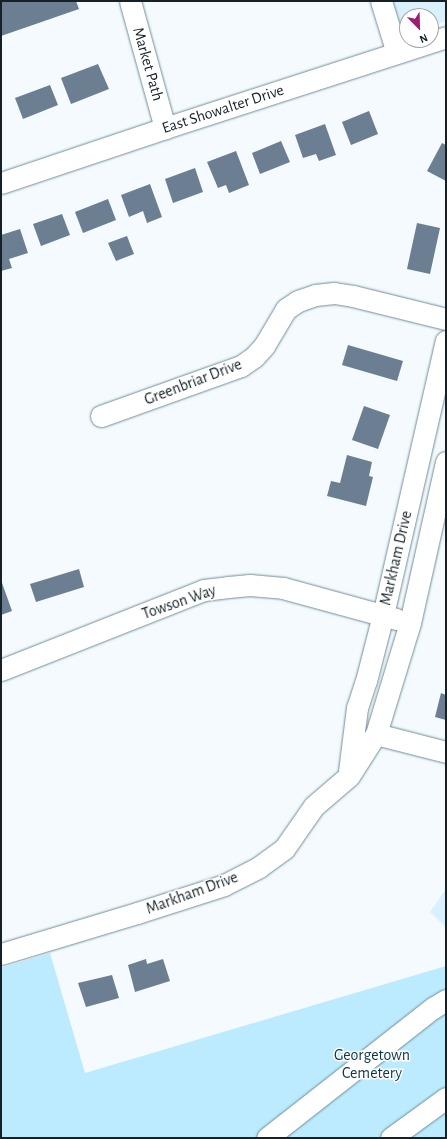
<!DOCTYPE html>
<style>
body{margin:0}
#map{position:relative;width:447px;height:1139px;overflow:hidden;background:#f4fafd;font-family:"Alegreya Sans",sans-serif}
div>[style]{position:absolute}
.built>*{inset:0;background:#d9f1fc}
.green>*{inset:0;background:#bcebff}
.building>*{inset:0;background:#6b7e92}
.roads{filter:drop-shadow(0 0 1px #708d99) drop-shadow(0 0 1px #708d99)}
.minor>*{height:21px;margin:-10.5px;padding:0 10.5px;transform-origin:10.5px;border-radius:10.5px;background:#fff}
span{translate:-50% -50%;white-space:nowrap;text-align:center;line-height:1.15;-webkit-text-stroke:3px #fff;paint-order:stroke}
.street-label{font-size:16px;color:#152126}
.park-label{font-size:16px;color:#0c3746}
.frame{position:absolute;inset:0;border:2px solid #152126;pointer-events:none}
.north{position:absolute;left:399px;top:8px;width:40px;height:40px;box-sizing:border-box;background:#fff;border:1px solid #a1a6a8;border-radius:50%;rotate:157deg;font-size:11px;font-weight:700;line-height:16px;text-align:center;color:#152126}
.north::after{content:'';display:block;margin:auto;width:14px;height:18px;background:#9c1e73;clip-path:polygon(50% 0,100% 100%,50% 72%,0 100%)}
</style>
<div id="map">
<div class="built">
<i style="clip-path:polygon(392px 1px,446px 1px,446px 21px,431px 26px,431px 16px,407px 16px,407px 34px,403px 35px)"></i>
<i style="clip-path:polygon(446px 889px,446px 928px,430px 912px)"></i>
</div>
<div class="green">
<i style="clip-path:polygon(50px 953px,85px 1073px,446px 966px,446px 1138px,1px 1138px,1px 968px)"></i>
</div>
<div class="building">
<i style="clip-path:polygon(1px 1px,76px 1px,79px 9px,1px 36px)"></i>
<i style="clip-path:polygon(98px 64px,109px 89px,71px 104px,61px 78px)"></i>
<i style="clip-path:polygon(50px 85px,58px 105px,23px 119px,15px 98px)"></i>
<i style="clip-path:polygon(369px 111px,378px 134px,351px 145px,342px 122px)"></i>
<i style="clip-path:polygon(325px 124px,336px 155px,319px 161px,316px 154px,303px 158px,295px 135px)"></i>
<i style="clip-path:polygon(281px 141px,290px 162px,260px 174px,252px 153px)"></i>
<i style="clip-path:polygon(442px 143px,446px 145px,446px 181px,427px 171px)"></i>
<i style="clip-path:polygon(236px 151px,249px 185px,229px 193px,226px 185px,218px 188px,207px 162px)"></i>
<i style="clip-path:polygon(195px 168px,203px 192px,173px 203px,165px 179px)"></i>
<i style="clip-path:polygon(150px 184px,162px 217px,147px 223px,143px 211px,129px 217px,121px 195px)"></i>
<i style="clip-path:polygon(108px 199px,116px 220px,83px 233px,75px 212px)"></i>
<i style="clip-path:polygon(62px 214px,70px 235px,41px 246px,33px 224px)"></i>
<i style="clip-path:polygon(417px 223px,440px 228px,430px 274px,407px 269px)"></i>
<i style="clip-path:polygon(20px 229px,28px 253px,9px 259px,12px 268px,1px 271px,1px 235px)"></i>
<i style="clip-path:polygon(127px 236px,134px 254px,116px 261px,108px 243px)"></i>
<i style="clip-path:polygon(348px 345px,403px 361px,397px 381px,342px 365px)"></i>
<i style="clip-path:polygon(364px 406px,390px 415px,378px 449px,352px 440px)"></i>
<i style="clip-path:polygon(347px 455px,372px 462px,369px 476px,373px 477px,366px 506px,327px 496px,331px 481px,340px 483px)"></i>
<i style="clip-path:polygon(79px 569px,84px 587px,36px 602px,30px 584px)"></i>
<i style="clip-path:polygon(1px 580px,12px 611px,1px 615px)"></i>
<i style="clip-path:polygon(441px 693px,446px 695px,446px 720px,435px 717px)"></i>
<i style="clip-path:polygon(146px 959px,147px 964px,163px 959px,170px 981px,135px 992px,128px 965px)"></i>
<i style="clip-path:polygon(112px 975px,119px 998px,86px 1007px,78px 983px)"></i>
</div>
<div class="roads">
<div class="minor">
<i style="left:130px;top:1px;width:132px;rotate:74.6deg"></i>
<i style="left:381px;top:1px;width:54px;rotate:72.9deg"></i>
<i style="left:1px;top:183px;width:173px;rotate:-18.5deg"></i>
<i style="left:165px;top:128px;width:295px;rotate:-17.9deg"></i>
<i style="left:101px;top:416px;width:149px;rotate:-19.7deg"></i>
<i style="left:241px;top:366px;width:16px;rotate:-35deg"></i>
<i style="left:254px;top:357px;width:15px;rotate:-48deg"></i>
<i style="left:264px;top:346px;width:43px;rotate:-59.3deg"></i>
<i style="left:286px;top:309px;width:14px;rotate:-34deg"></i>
<i style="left:298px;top:301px;width:18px;rotate:-19deg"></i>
<i style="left:315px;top:295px;width:19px;rotate:-6deg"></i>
<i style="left:334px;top:293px;width:19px;rotate:9deg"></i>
<i style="left:353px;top:296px;width:96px;rotate:13.9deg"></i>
<i style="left:1px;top:670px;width:218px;rotate:-21.5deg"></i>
<i style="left:204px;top:590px;width:24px;rotate:-7deg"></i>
<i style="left:228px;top:587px;width:22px;rotate:-5deg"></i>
<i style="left:250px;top:585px;width:33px;rotate:5deg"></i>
<i style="left:283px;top:588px;width:117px;rotate:15.3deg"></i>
<i style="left:376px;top:734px;width:72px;rotate:14.4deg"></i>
<i style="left:349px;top:771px;width:64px;rotate:-82.8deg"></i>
<i style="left:357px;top:708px;width:28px;rotate:-72deg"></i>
<i style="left:366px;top:681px;width:68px;rotate:-75.6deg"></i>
<i style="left:383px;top:615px;width:281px;rotate:-77.1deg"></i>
<i style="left:1px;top:954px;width:142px;rotate:-16.8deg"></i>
<i style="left:137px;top:913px;width:91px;rotate:-17.8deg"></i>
<i style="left:224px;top:885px;width:39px;rotate:-27deg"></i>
<i style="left:259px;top:867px;width:31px;rotate:-36deg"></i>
<i style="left:284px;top:849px;width:52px;rotate:-55.1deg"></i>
<i style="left:314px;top:806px;width:46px;rotate:-40.6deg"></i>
<i style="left:349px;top:776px;width:50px;rotate:-57.3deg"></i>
<i style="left:376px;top:734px;width:116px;rotate:-73deg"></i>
<i style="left:410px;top:623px;width:165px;rotate:-77.4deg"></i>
<i style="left:267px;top:1138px;width:211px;rotate:-38.1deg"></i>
<i style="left:433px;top:1008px;width:15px;rotate:-32deg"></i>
<i style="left:391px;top:1138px;width:68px;rotate:-36deg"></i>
</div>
</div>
<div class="street-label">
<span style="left:148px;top:64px;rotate:74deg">Market Path</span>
<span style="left:223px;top:109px;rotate:-18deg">East Showalter Drive</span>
<span style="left:193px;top:382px;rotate:-21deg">Greenbriar Drive</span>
<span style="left:396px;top:558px;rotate:-77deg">Markham Drive</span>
<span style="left:179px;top:602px;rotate:-19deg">Towson Way</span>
<span style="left:192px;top:893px;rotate:-20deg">Markham Drive</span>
</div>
<div class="park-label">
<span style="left:372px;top:1064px">Georgetown<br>Cemetery</span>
</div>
<div class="frame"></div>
<div class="north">N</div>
</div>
